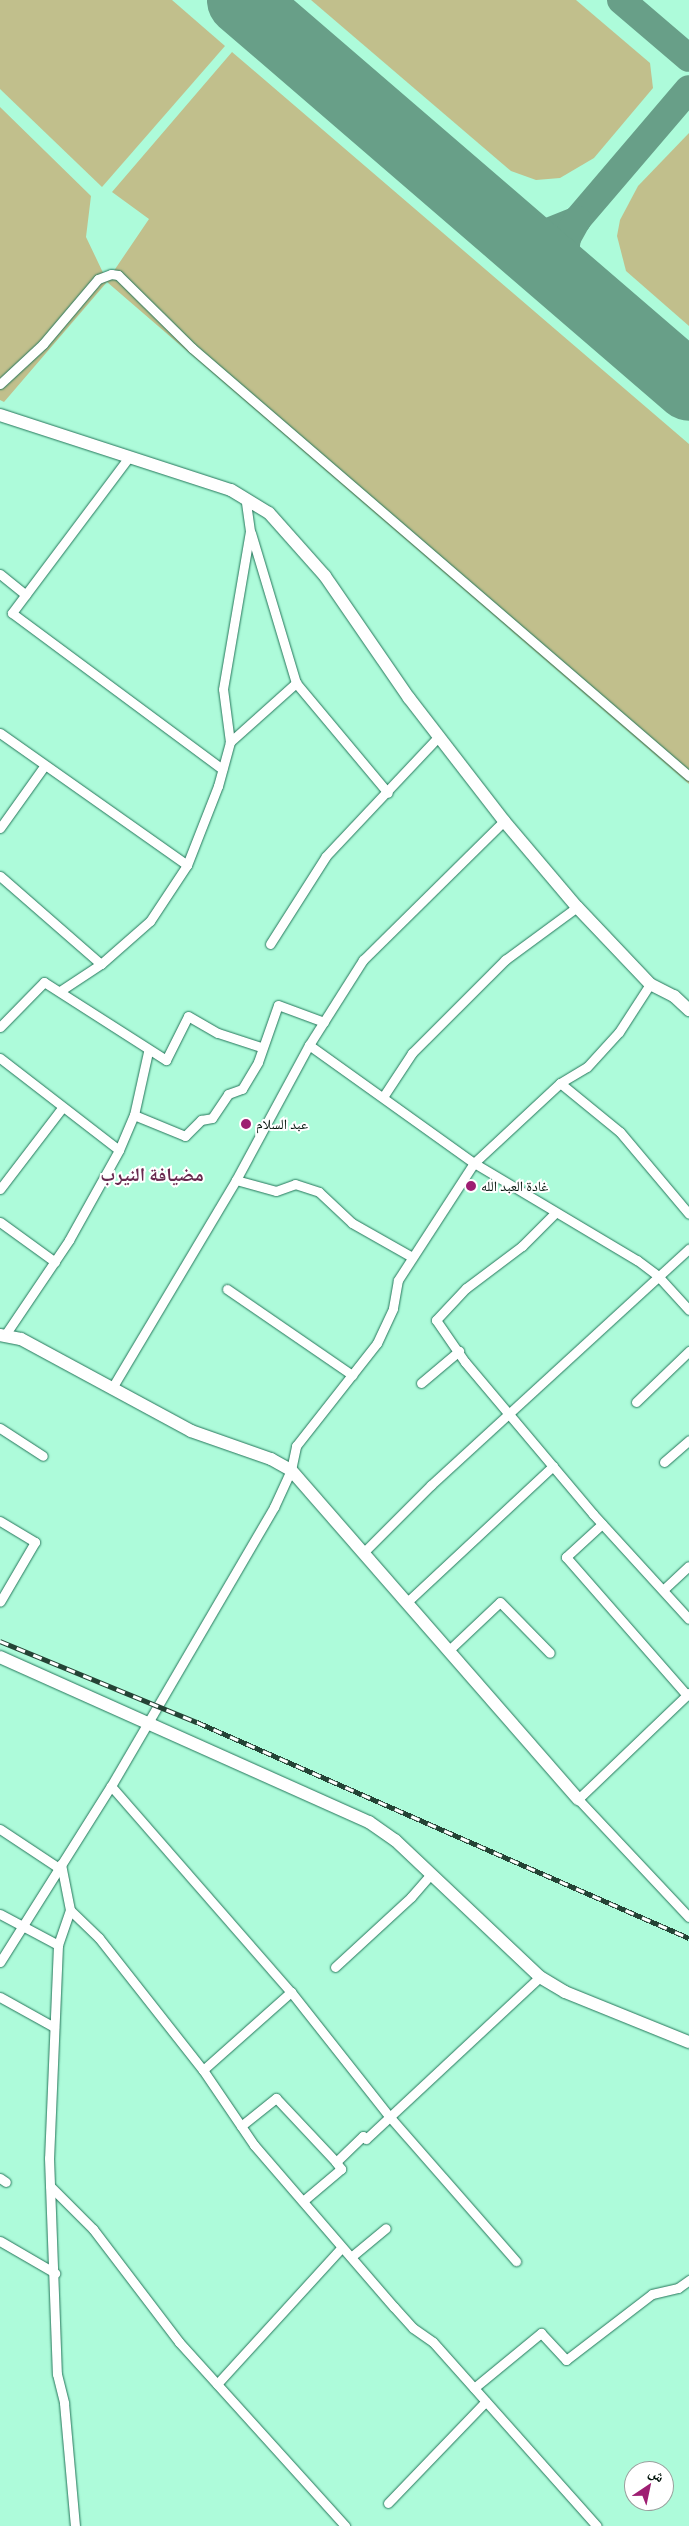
<!DOCTYPE html>
<meta charset="utf-8">
<style>
body{margin:0}
#map{position:relative;width:689px;height:2526px;overflow:hidden;background:#adfbda;font-family:"Archivo Narrow","Noto Naskh Arabic",sans-serif}
div>[style]{position:absolute}
.green>*{inset:0;background:#c1bf8c}
.taxiway>*{height:28px;margin:-14px;padding:0 14px;transform-origin:14px;border-radius:14px;background:#689f88}
.runway>*{height:69px;margin:-34.5px;padding:0 34.5px;transform-origin:34.5px;border-radius:34.5px;background:#689f88}
.roads{filter:drop-shadow(0 0 1px #25765a) drop-shadow(0 0 1px #25765a)}
.street>*{height:9px;margin:-4.5px;padding:0 4.5px;transform-origin:4.5px;border-radius:4.5px;background:#fff}
.secondary>*{height:12px;margin:-6px;padding:0 6px;transform-origin:6px;border-radius:6px;background:#fff}
.rail>*{height:5px;margin-top:-2.5px;transform-origin:0;background:repeating-linear-gradient(90deg,#fff 0 9px,#244335 0 18px);box-sizing:border-box;border-block:1px solid #244335}
.dots>*{width:14px;height:14px;translate:-50% -50%;box-sizing:border-box;border:2px solid #fff;border-radius:50%}
span{translate:-50% -50%;white-space:nowrap;text-align:center;line-height:1.15;-webkit-text-stroke:4px #fff;paint-order:stroke}
.poi-label{font-size:14px;color:#001209}
.left{translate:0 -50%;text-align:left}
.district-label{font-size:19px;color:#682a4f;font-weight:700}
.north{position:absolute;left:624px;top:2461px;width:50px;height:50px;box-sizing:border-box;background:#fff;border:1px solid #99a09d;border-radius:50%;rotate:34deg;font-size:14px;font-weight:700;line-height:20px;text-align:center;color:#001209}
.north::after{content:'';display:block;margin:auto;width:18px;height:22px;background:#9e1e72;clip-path:polygon(50% 0,100% 100%,50% 72%,0 100%)}
</style>
<div id="map">
<div class="green">
<i style="clip-path:polygon(0 0,172px 0,225px 46px,102px 187px,0 89px)"></i>
<i style="clip-path:polygon(311px 0,576px 0,650px 63px,653px 88px,594px 158px,560px 178px,536px 180px,511px 171px)"></i>
<i style="clip-path:polygon(232px 52px,689px 444px,689px 784px,107px 282px,4px 402px,0 400px,0 107px,91px 196px,86px 237px,107px 281px,149px 219px,112px 192px)"></i>
<i style="clip-path:polygon(689px 133px,689px 326px,626px 271px,617px 236px,620px 220px,638px 186px)"></i>
</div>
<div class="taxiway">
<i style="left:621px;top:0;width:89px;rotate:40.5deg"></i>
<i style="left:507px;top:229px;width:36px;rotate:8deg"></i>
<i style="left:543px;top:234px;width:37px;rotate:-22deg"></i>
<i style="left:577px;top:220px;width:172px;rotate:-49.5deg"></i>
<i style="left:572px;top:285px;width:35px;rotate:-102deg"></i>
<i style="left:565px;top:251px;width:13px;rotate:-81deg"></i>
<i style="left:567px;top:238px;width:21px;rotate:-61deg"></i>
</div>
<div class="runway">
<i style="left:241px;top:0;width:591px;rotate:40.75deg"></i>
</div>
<div class="roads">
<div class="street">
<i style="left:0;top:384px;width:59px;rotate:-42.9deg"></i>
<i style="left:43px;top:344px;width:85px;rotate:-49.8deg"></i>
<i style="left:98px;top:279px;width:14px;rotate:-21deg"></i>
<i style="left:111px;top:274px;width:7px;rotate:8deg"></i>
<i style="left:118px;top:275px;width:104px;rotate:44.6deg"></i>
<i style="left:192px;top:348px;width:656px;rotate:40.73deg"></i>
<i style="left:129px;top:457px;width:195px;rotate:126.9deg"></i>
<i style="left:12px;top:613px;width:262px;rotate:36.6deg"></i>
<i style="left:251px;top:533px;width:157px;rotate:73.3deg"></i>
<i style="left:296px;top:683px;width:143px;rotate:50.1deg"></i>
<i style="left:0;top:574px;width:33px;rotate:39deg"></i>
<i style="left:0;top:733px;width:229px;rotate:35.2deg"></i>
<i style="left:230px;top:742px;width:89px;rotate:-41.8deg"></i>
<i style="left:0;top:828px;width:77px;rotate:-54.5deg"></i>
<i style="left:0;top:876px;width:134px;rotate:41.1deg"></i>
<i style="left:270px;top:944px;width:104px;rotate:-57.5deg"></i>
<i style="left:326px;top:856px;width:165px;rotate:-46.7deg"></i>
<i style="left:60px;top:991px;width:49px;rotate:-33.4deg"></i>
<i style="left:101px;top:964px;width:65px;rotate:-41.3deg"></i>
<i style="left:150px;top:921px;width:67px;rotate:-56.5deg"></i>
<i style="left:187px;top:865px;width:85px;rotate:-68.6deg"></i>
<i style="left:218px;top:786px;width:46px;rotate:-74.7deg"></i>
<i style="left:230px;top:742px;width:53px;rotate:-97.5deg"></i>
<i style="left:223px;top:689px;width:160px;rotate:-80.3deg"></i>
<i style="left:250px;top:531px;width:34px;rotate:-98deg"></i>
<i style="left:0;top:1027px;width:63px;rotate:-45.6deg"></i>
<i style="left:44px;top:982px;width:145px;rotate:32.6deg"></i>
<i style="left:166px;top:1060px;width:49px;rotate:-63.4deg"></i>
<i style="left:188px;top:1016px;width:34px;rotate:30deg"></i>
<i style="left:218px;top:1033px;width:45px;rotate:18deg"></i>
<i style="left:309px;top:1045px;width:203px;rotate:35.6deg"></i>
<i style="left:474px;top:1163px;width:190px;rotate:30.8deg"></i>
<i style="left:637px;top:1260px;width:26px;rotate:37deg"></i>
<i style="left:658px;top:1276px;width:46px;rotate:47.6deg"></i>
<i style="left:0;top:1058px;width:150px;rotate:37.7deg"></i>
<i style="left:560px;top:1083px;width:77px;rotate:39.2deg"></i>
<i style="left:620px;top:1132px;width:107px;rotate:49.9deg"></i>
<i style="left:383px;top:1097px;width:53px;rotate:-56.6deg"></i>
<i style="left:412px;top:1053px;width:132px;rotate:-45deg"></i>
<i style="left:505px;top:960px;width:89px;rotate:-36.4deg"></i>
<i style="left:134px;top:1115px;width:55px;rotate:22.4deg"></i>
<i style="left:185px;top:1136px;width:23px;rotate:-45deg"></i>
<i style="left:201px;top:1120px;width:11px;rotate:-10deg"></i>
<i style="left:212px;top:1118px;width:29px;rotate:-56deg"></i>
<i style="left:228px;top:1094px;width:15px;rotate:-20deg"></i>
<i style="left:242px;top:1089px;width:31px;rotate:-59deg"></i>
<i style="left:258px;top:1062px;width:60px;rotate:-70.7deg"></i>
<i style="left:278px;top:1005px;width:49px;rotate:20.3deg"></i>
<i style="left:236px;top:1180px;width:41px;rotate:15.4deg"></i>
<i style="left:276px;top:1191px;width:20px;rotate:-20deg"></i>
<i style="left:295px;top:1184px;width:25px;rotate:18deg"></i>
<i style="left:319px;top:1192px;width:45px;rotate:43.2deg"></i>
<i style="left:352px;top:1223px;width:69px;rotate:29.5deg"></i>
<i style="left:0;top:1189px;width:102px;rotate:-52.6deg"></i>
<i style="left:555px;top:1213px;width:47px;rotate:135deg"></i>
<i style="left:522px;top:1246px;width:70px;rotate:143.1deg"></i>
<i style="left:466px;top:1288px;width:44px;rotate:133.2deg"></i>
<i style="left:436px;top:1320px;width:51px;rotate:55.4deg"></i>
<i style="left:465px;top:1362px;width:199px;rotate:49.9deg"></i>
<i style="left:593px;top:1514px;width:142px;rotate:47.6deg"></i>
<i style="left:0;top:1222px;width:68px;rotate:36deg"></i>
<i style="left:227px;top:1289px;width:152px;rotate:34.5deg"></i>
<i style="left:5px;top:1335px;width:115px;rotate:-56deg"></i>
<i style="left:69px;top:1240px;width:103px;rotate:-60.9deg"></i>
<i style="left:119px;top:1150px;width:38px;rotate:-67deg"></i>
<i style="left:134px;top:1115px;width:65px;rotate:-77.5deg"></i>
<i style="left:421px;top:1383px;width:50px;rotate:-40.1deg"></i>
<i style="left:112px;top:1388px;width:242px;rotate:-59.2deg"></i>
<i style="left:236px;top:1180px;width:153px;rotate:-61.6deg"></i>
<i style="left:309px;top:1045px;width:101px;rotate:-57.6deg"></i>
<i style="left:363px;top:960px;width:198px;rotate:-44.6deg"></i>
<i style="left:636px;top:1402px;width:74px;rotate:-43.9deg"></i>
<i style="left:0;top:1428px;width:51px;rotate:33.1deg"></i>
<i style="left:664px;top:1462px;width:33px;rotate:-41deg"></i>
<i style="left:0;top:1521px;width:41px;rotate:31deg"></i>
<i style="left:35px;top:1542px;width:69px;rotate:120.3deg"></i>
<i style="left:602px;top:1524px;width:49px;rotate:137.5deg"></i>
<i style="left:566px;top:1557px;width:184px;rotate:48.8deg"></i>
<i style="left:363px;top:1553px;width:96px;rotate:-45deg"></i>
<i style="left:431px;top:1485px;width:350px;rotate:-42.5deg"></i>
<i style="left:663px;top:1590px;width:35px;rotate:-43deg"></i>
<i style="left:406px;top:1603px;width:201px;rotate:-43deg"></i>
<i style="left:448px;top:1651px;width:71px;rotate:-43.3deg"></i>
<i style="left:500px;top:1602px;width:71px;rotate:45.6deg"></i>
<i style="left:689px;top:1693px;width:153px;rotate:136.3deg"></i>
<i style="left:578px;top:1799px;width:162px;rotate:46.8deg"></i>
<i style="left:111px;top:1786px;width:274px;rotate:48.9deg"></i>
<i style="left:291px;top:1992px;width:158px;rotate:51.7deg"></i>
<i style="left:389px;top:2116px;width:193px;rotate:48.8deg"></i>
<i style="left:0;top:1829px;width:71px;rotate:33.5deg"></i>
<i style="left:61px;top:1864px;width:47px;rotate:78.9deg"></i>
<i style="left:70px;top:1910px;width:40px;rotate:44deg"></i>
<i style="left:99px;top:1938px;width:168px;rotate:51.8deg"></i>
<i style="left:203px;top:2070px;width:91px;rotate:55.8deg"></i>
<i style="left:254px;top:2145px;width:214px;rotate:49.2deg"></i>
<i style="left:394px;top:2307px;width:28px;rotate:48deg"></i>
<i style="left:413px;top:2328px;width:24px;rotate:35deg"></i>
<i style="left:433px;top:2342px;width:246px;rotate:48.3deg"></i>
<i style="left:70px;top:1910px;width:37px;rotate:109deg"></i>
<i style="left:58px;top:1945px;width:213px;rotate:92.4deg"></i>
<i style="left:49px;top:2158px;width:216px;rotate:87.9deg"></i>
<i style="left:57px;top:2374px;width:30px;rotate:76deg"></i>
<i style="left:64px;top:2403px;width:123px;rotate:84.9deg"></i>
<i style="left:0;top:1914px;width:66px;rotate:28.1deg"></i>
<i style="left:0;top:1962px;width:208px;rotate:-57.8deg"></i>
<i style="left:111px;top:1786px;width:323px;rotate:-59.7deg"></i>
<i style="left:274px;top:1507px;width:41px;rotate:-65.3deg"></i>
<i style="left:291px;top:1470px;width:25px;rotate:-78deg"></i>
<i style="left:296px;top:1446px;width:131px;rotate:-51.8deg"></i>
<i style="left:377px;top:1343px;width:38px;rotate:-65deg"></i>
<i style="left:393px;top:1308px;width:28px;rotate:-80deg"></i>
<i style="left:398px;top:1280px;width:140px;rotate:-57deg"></i>
<i style="left:474px;top:1163px;width:117px;rotate:-42.9deg"></i>
<i style="left:560px;top:1083px;width:31px;rotate:-31deg"></i>
<i style="left:587px;top:1067px;width:47px;rotate:-47.6deg"></i>
<i style="left:619px;top:1032px;width:57px;rotate:-57.1deg"></i>
<i style="left:335px;top:1967px;width:103px;rotate:-42.6deg"></i>
<i style="left:411px;top:1897px;width:30px;rotate:-49deg"></i>
<i style="left:0;top:1997px;width:62px;rotate:29.1deg"></i>
<i style="left:203px;top:2070px;width:118px;rotate:-41.6deg"></i>
<i style="left:241px;top:2126px;width:45px;rotate:-38.7deg"></i>
<i style="left:276px;top:2098px;width:88px;rotate:46.8deg"></i>
<i style="left:0;top:2178px;width:7px;rotate:34deg"></i>
<i style="left:50px;top:2186px;width:61px;rotate:45deg"></i>
<i style="left:93px;top:2229px;width:142px;rotate:52.7deg"></i>
<i style="left:179px;top:2342px;width:248px;rotate:47.9deg"></i>
<i style="left:303px;top:2201px;width:50px;rotate:-40.1deg"></i>
<i style="left:341px;top:2169px;width:9px;rotate:-126deg"></i>
<i style="left:336px;top:2162px;width:37px;rotate:-44deg"></i>
<i style="left:363px;top:2136px;width:4px;rotate:45deg"></i>
<i style="left:366px;top:2139px;width:238px;rotate:-43deg"></i>
<i style="left:0;top:2241px;width:64px;rotate:30.2deg"></i>
<i style="left:351px;top:2257px;width:45px;rotate:-39.6deg"></i>
<i style="left:217px;top:2384px;width:184px;rotate:-47.6deg"></i>
<i style="left:474px;top:2388px;width:87px;rotate:-39.4deg"></i>
<i style="left:541px;top:2333px;width:37px;rotate:47deg"></i>
<i style="left:566px;top:2360px;width:108px;rotate:-37.5deg"></i>
<i style="left:652px;top:2294px;width:27px;rotate:-13deg"></i>
<i style="left:678px;top:2288px;width:14px;rotate:-36deg"></i>
<i style="left:388px;top:2503px;width:141px;rotate:-46.1deg"></i>
</div>
<div class="secondary">
<i style="left:0;top:415px;width:243px;rotate:18deg"></i>
<i style="left:231px;top:490px;width:44px;rotate:31.2deg"></i>
<i style="left:269px;top:513px;width:84px;rotate:48.4deg"></i>
<i style="left:325px;top:576px;width:148px;rotate:55.5deg"></i>
<i style="left:409px;top:698px;width:155px;rotate:52.3deg"></i>
<i style="left:504px;top:821px;width:113px;rotate:49.7deg"></i>
<i style="left:577px;top:907px;width:106px;rotate:46.5deg"></i>
<i style="left:650px;top:984px;width:27px;rotate:27deg"></i>
<i style="left:674px;top:996px;width:21px;rotate:43deg"></i>
<i style="left:0;top:1335px;width:21px;rotate:11deg"></i>
<i style="left:21px;top:1339px;width:193px;rotate:28.4deg"></i>
<i style="left:191px;top:1431px;width:85px;rotate:19.3deg"></i>
<i style="left:271px;top:1459px;width:23px;rotate:29deg"></i>
<i style="left:291px;top:1470px;width:437px;rotate:48.9deg"></i>
<i style="left:0;top:1657px;width:404px;rotate:24.1deg"></i>
<i style="left:369px;top:1822px;width:32px;rotate:35deg"></i>
<i style="left:395px;top:1840px;width:199px;rotate:43.4deg"></i>
<i style="left:540px;top:1977px;width:29px;rotate:31deg"></i>
<i style="left:565px;top:1992px;width:134px;rotate:22deg"></i>
</div>
</div>
<div class="rail">
<i style="left:0;top:1641px;width:213px;rotate:22.4deg"></i>
<i style="left:197px;top:1722px;width:537px;rotate:23.7deg"></i>
</div>
<div class="dots">
<i style="left:246px;top:1124px;background:#9e1e72"></i>
<i style="left:471px;top:1186px;background:#9e1e72"></i>
</div>
<div class="poi-label">
<span class="left" style="left:256px;top:1124px">عبد السلام</span>
<span class="left" style="left:481px;top:1186px">غادة العبد الله</span>
</div>
<div class="district-label">
<span style="left:152px;top:1175px">مضيافة النيرب</span>
</div>
<div class="north">ش</div>
</div>
